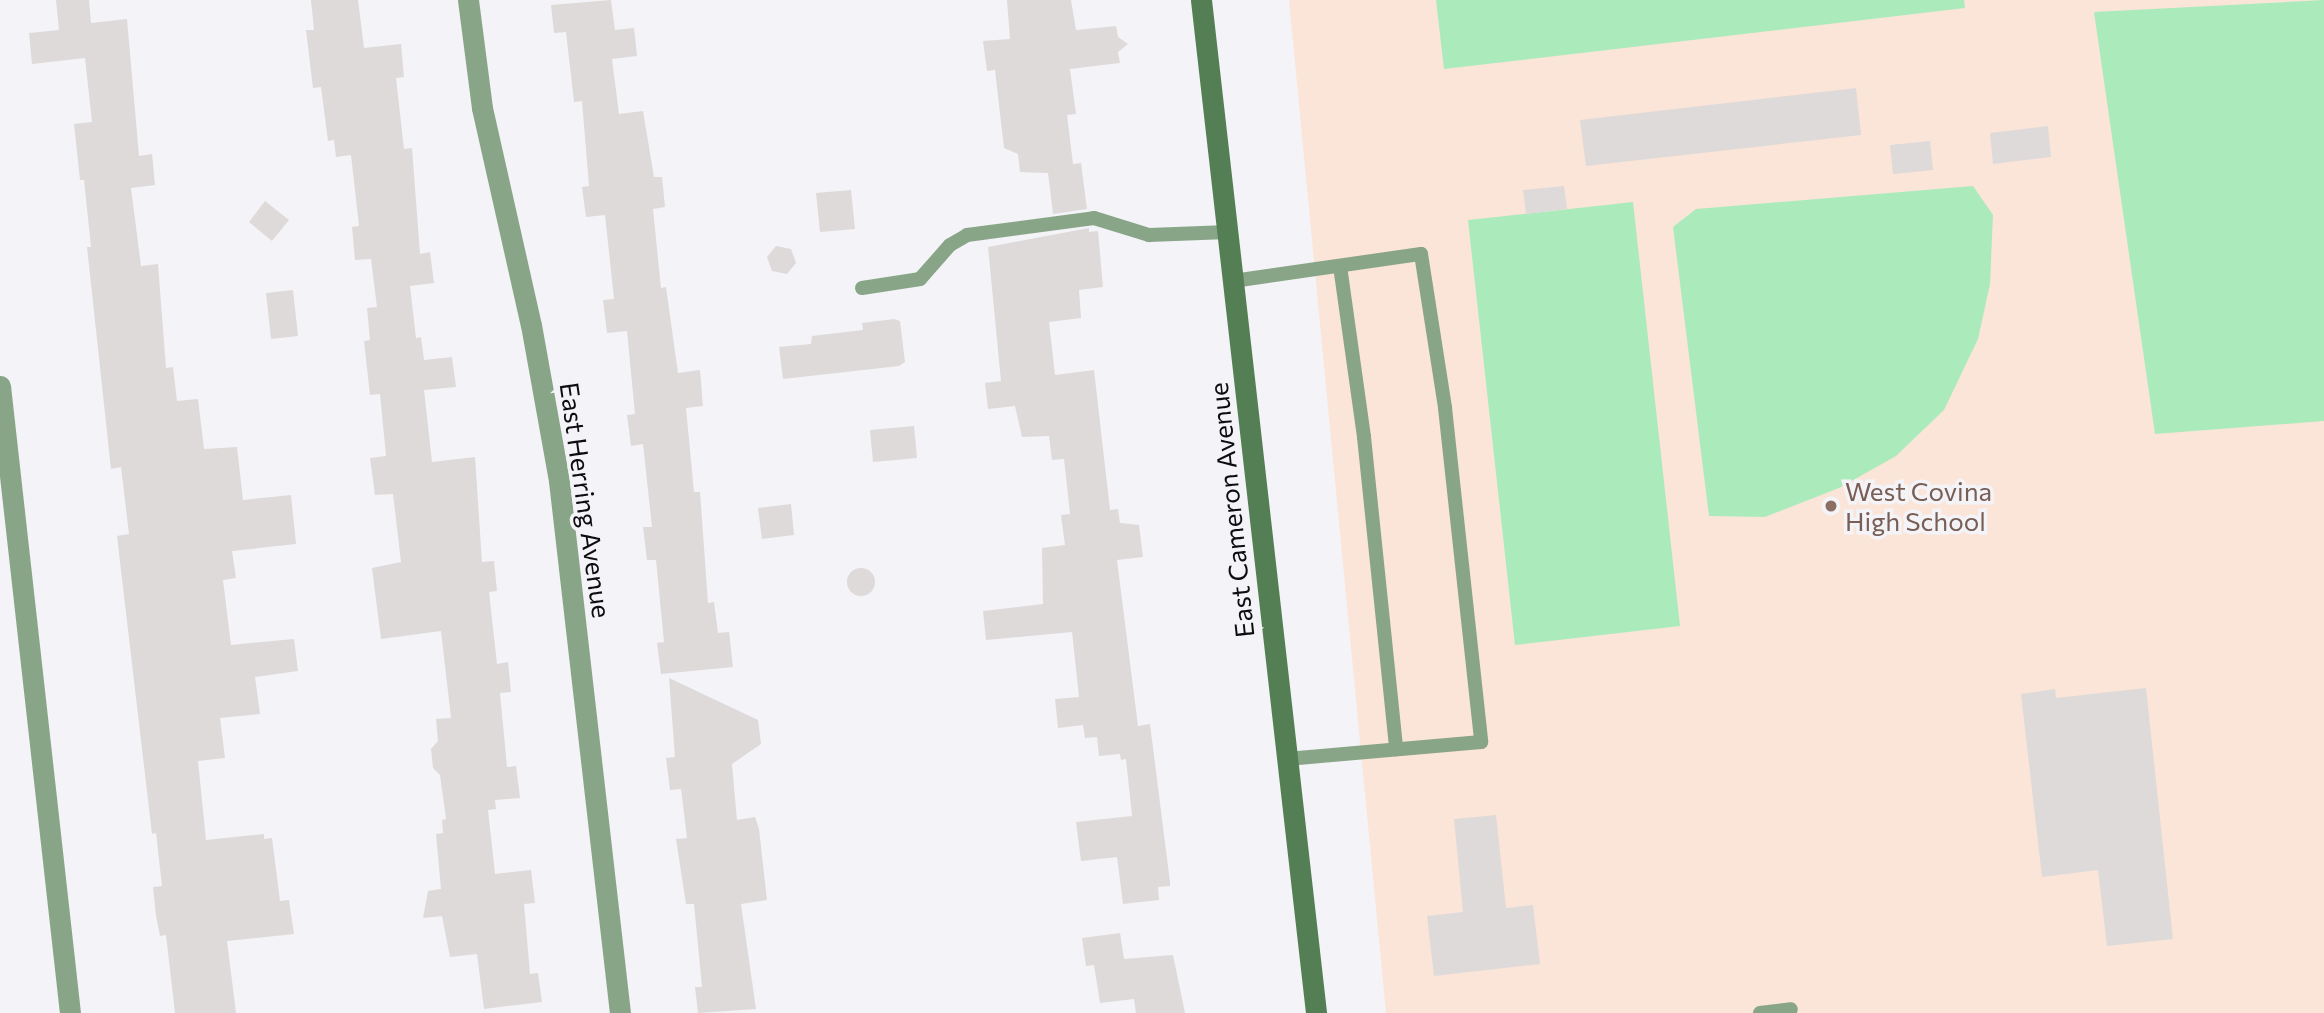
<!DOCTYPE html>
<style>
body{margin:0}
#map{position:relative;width:2324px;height:1013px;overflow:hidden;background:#f4f3f7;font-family:Commissioner,sans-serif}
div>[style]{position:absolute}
.education>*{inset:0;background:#fbe5d8}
.green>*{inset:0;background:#abebbb}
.building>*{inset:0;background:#dedad9}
.round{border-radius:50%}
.lane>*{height:14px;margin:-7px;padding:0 7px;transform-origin:7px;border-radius:7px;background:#89a588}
.street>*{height:21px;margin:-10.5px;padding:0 10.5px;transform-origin:10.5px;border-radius:10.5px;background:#89a588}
.secondary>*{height:21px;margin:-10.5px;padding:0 10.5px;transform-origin:10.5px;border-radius:10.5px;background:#547f54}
.dots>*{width:19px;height:19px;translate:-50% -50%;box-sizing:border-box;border:4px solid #f4f3f7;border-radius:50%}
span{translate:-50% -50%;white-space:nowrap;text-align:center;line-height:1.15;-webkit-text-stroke:7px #f4f3f7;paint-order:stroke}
.education-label{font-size:26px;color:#785e54}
.left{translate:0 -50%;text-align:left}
.street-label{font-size:26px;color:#0d0d0f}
</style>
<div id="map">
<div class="education">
<i style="clip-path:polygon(1289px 0,2324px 0,2324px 1013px,1386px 1013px)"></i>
</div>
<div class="green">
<i style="clip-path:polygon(1436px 0,1964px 0,1965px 8px,1444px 69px)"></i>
<i style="clip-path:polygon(2324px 0,2324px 421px,2155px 434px,2094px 12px)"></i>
<i style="clip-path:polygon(1973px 186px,1993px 215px,1990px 284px,1978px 339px,1944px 410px,1896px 456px,1839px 488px,1765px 517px,1709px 516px,1673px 227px,1696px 209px)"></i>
<i style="clip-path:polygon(1633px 202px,1680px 626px,1515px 645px,1468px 220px)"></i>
</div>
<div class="building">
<i style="clip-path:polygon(56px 0,89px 0,91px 23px,127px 19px,139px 156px,152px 154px,155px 185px,131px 188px,141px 266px,158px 264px,166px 368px,173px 367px,177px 401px,198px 399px,204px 449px,237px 447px,243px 500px,291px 495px,296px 544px,232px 551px,236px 578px,223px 580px,231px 645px,294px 639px,298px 671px,255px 677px,260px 714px,220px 718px,225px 758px,198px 761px,206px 840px,264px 834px,264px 839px,272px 838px,280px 901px,289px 900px,294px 934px,227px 941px,236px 1013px,175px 1013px,166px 935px,160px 936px,156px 916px,153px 887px,162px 886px,156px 833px,152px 834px,117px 536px,129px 534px,121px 467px,111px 469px,87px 247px,91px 247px,84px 180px,80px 180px,74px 124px,92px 122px,85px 58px,32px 64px,29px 33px,59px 30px)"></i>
<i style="clip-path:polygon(311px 0,358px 0,364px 48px,401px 44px,404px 77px,396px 78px,404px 149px,412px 148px,420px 254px,430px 252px,434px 283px,410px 286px,416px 338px,421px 337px,424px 360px,452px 357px,456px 387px,424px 390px,432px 462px,475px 457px,482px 562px,494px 561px,497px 591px,489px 592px,497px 664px,508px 662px,511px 692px,500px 693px,507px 767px,516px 766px,520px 798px,495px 800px,496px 809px,488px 810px,495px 874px,531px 870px,535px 903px,524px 904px,530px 974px,538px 973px,542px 1002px,484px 1009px,477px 954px,450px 957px,442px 916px,423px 918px,428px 891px,441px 889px,436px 834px,443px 833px,442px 820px,446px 819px,440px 775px,433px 768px,431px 749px,438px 741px,436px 719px,451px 718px,441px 631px,381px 639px,372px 568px,401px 562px,393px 494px,375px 495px,370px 458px,386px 456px,380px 394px,370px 395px,364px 341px,370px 340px,367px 308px,377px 307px,371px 259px,355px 260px,352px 227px,359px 226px,351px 155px,336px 157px,334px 140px,328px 141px,321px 87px,313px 88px,306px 30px,314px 30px)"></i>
<i style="clip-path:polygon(611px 0,615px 30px,634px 28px,637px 56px,612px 59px,619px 114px,643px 111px,654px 177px,662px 177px,665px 207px,653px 209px,661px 288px,666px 287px,678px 373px,700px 370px,703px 406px,686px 408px,694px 492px,700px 492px,708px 603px,714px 602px,718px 633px,729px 632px,733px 667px,661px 674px,657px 643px,664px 642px,656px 560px,647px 560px,643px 527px,652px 527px,643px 444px,631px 446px,627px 415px,635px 414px,627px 331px,607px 333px,603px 300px,614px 299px,605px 215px,586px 217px,582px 187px,589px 186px,582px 101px,574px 102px,566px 32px,554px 33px,551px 5px)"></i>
<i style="clip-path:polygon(1007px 0,1071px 0,1076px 30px,1116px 26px,1118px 37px,1128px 44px,1118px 52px,1120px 63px,1070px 69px,1076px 114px,1067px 115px,1073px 164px,1081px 163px,1087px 209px,1053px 214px,1048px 173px,1020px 172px,1018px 154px,1004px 148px,995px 70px,987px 71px,983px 41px,1010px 39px)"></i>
<i style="clip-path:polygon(1856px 88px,1861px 135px,1586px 166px,1580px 120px)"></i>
<i style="clip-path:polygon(2048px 126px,2051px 157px,1993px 164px,1990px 133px)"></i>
<i style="clip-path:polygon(1930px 141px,1933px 170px,1893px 174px,1890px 145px)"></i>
<i style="clip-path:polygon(1564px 186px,1567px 209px,1526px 214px,1523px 190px)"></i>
<i style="clip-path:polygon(851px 190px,855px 229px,820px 232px,816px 193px)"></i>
<i style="clip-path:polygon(265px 201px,289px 220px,272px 241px,249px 222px)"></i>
<i style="clip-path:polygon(1089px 228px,1089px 232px,1098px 231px,1103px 287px,1079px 290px,1081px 318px,1049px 322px,1055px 375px,1094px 370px,1110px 510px,1118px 509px,1120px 523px,1139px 525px,1143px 557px,1117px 560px,1138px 726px,1150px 724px,1170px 882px,1170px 886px,1158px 887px,1159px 900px,1123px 904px,1117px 857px,1081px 861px,1076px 822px,1132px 816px,1126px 759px,1121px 760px,1120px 754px,1099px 756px,1097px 737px,1085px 738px,1083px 725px,1058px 728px,1055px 699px,1079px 697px,1072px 632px,986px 640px,983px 611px,1043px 604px,1042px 548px,1065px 545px,1061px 515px,1070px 514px,1064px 459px,1052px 460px,1049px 436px,1022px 437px,1015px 406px,988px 409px,985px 383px,1001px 381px,988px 247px)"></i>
<i style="clip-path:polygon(776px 246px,791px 249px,796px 263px,787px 274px,772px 271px,767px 257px)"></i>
<i style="clip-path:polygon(293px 290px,298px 336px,271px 339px,266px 293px)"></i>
<i style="clip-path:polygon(894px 319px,900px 321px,905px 362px,899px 366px,783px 379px,779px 347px,811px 344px,812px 336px,863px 330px,862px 323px)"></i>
<i style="clip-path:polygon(914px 426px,917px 458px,873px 462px,870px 430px)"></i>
<i style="clip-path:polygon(791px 504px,794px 535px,762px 539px,758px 508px)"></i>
<i class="round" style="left:847px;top:568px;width:28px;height:28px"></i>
<i style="clip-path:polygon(669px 678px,758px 720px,761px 744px,732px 764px,737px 820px,755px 817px,759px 829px,767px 900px,741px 904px,756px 1009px,698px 1013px,695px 987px,702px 987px,694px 904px,686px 904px,676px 839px,687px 838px,681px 789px,670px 790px,666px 758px,675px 757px)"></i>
<i style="clip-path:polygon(2146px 688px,2173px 939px,2107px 946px,2098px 870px,2042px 877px,2021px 694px,2055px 689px,2056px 698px)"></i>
<i style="clip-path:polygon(1496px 815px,1506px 908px,1533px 905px,1540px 964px,1434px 976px,1427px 916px,1463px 912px,1454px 819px)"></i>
<i style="clip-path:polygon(1120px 933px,1124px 959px,1173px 955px,1185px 1013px,1136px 1013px,1134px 999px,1100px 1003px,1094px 965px,1086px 966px,1082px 938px)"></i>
</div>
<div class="lane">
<i style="left:1340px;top:266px;width:173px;rotate:82deg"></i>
<i style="left:1364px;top:437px;width:314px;rotate:84.1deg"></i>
<i style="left:1233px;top:281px;width:190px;rotate:-8.2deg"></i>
<i style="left:1421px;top:254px;width:156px;rotate:81.1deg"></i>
<i style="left:1445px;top:408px;width:336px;rotate:83.8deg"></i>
<i style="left:1481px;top:742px;width:195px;rotate:175deg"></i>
<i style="left:862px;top:288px;width:59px;rotate:-8.8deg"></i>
<i style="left:920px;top:279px;width:45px;rotate:-48.6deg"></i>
<i style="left:950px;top:245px;width:20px;rotate:-30deg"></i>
<i style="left:967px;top:235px;width:128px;rotate:-7.6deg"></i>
<i style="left:1094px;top:218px;width:58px;rotate:17.2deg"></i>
<i style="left:1149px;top:235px;width:79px;rotate:-2.2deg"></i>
<i style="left:1760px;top:1013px;width:31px;rotate:-7deg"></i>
</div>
<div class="street">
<i style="left:468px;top:0;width:109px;rotate:82.6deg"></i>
<i style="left:482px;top:108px;width:222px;rotate:77.3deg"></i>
<i style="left:531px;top:325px;width:158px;rotate:79.8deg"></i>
<i style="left:559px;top:481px;width:535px;rotate:83.46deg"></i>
<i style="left:0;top:386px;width:631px;rotate:83.63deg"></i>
</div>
<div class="secondary">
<i style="left:1201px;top:0;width:1020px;rotate:83.52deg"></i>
</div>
<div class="dots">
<i style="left:1831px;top:506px;background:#8d6e63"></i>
</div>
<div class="education-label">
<span class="left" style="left:1845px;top:506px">West Covina<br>High School</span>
</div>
<div class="street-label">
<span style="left:586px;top:500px;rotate:82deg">East Herring Avenue</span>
<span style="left:1231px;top:510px;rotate:-96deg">East Cameron Avenue</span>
</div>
</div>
